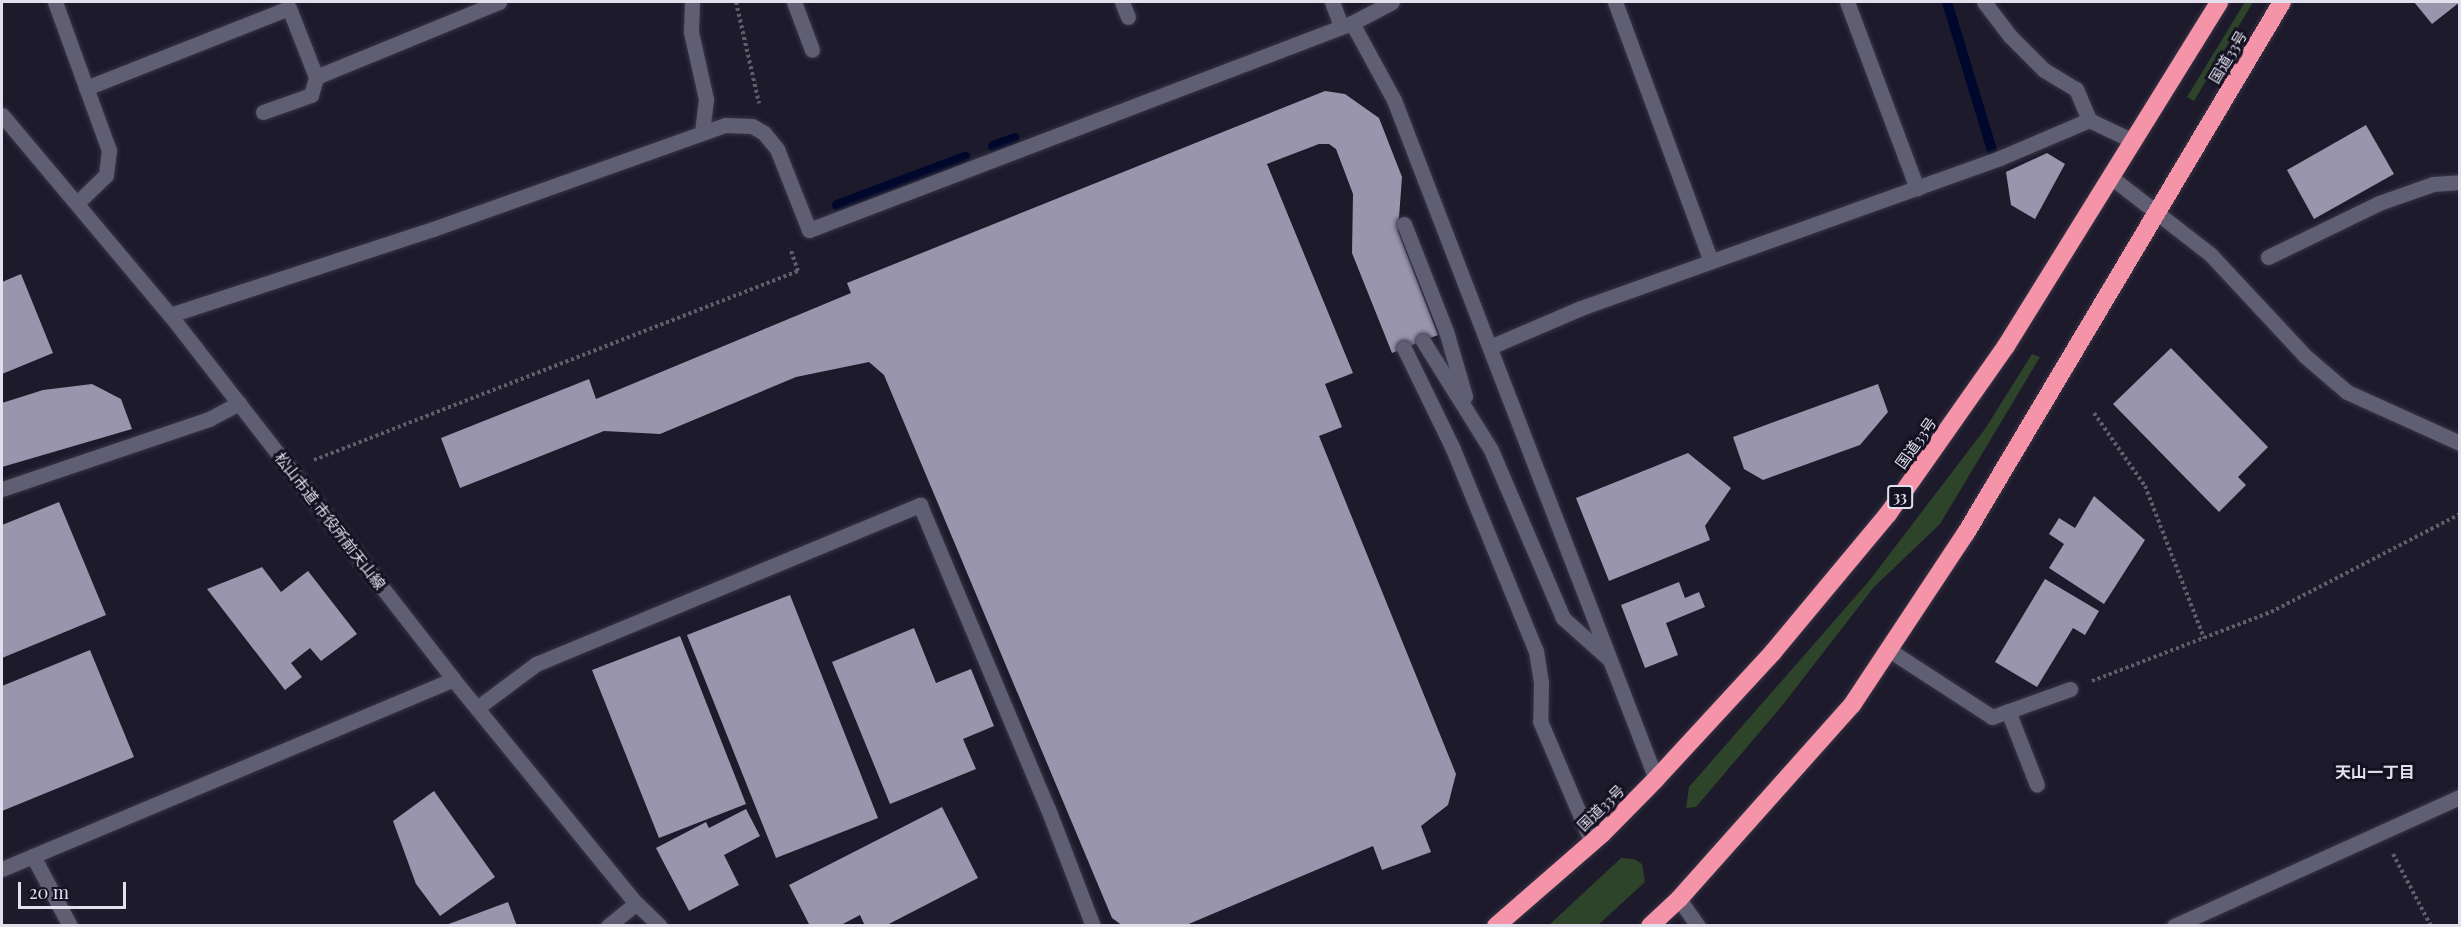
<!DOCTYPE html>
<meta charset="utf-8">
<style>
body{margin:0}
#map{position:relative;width:2461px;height:927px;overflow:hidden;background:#1d1a2c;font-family:"Playfair Display","Noto Sans JP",serif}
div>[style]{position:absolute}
.green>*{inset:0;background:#2d442a}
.stream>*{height:10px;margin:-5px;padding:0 5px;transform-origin:5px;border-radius:5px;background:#00072c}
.building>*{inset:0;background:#9895ac}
.path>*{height:4px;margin-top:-2px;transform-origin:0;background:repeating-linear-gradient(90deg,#605d6d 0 3px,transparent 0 6px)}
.roads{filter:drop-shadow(0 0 2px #373544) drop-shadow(0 0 2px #373544)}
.minor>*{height:15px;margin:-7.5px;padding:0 7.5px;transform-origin:7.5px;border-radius:7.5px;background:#605e73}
.highway>*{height:18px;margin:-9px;padding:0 9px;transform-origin:9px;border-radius:9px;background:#f593a9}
span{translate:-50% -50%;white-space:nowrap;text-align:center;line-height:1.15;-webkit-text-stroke:6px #141122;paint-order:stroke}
.shield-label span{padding:2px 4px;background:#141122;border:2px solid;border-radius:4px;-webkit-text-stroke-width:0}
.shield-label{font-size:14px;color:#e1e0ec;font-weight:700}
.street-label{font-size:15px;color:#e1e0ec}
.neighbourhood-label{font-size:16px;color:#e1e0ec;font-weight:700}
.frame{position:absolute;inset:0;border:3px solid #e1e0ec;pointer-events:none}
.scale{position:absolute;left:18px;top:882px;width:108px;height:27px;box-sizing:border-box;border:3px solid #e1e0ec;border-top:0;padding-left:8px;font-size:18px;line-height:21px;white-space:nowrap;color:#e1e0ec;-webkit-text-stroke:4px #141122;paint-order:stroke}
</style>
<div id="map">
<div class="green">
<i style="clip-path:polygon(2245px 2px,2253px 2px,2194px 101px,2187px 97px)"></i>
<i style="clip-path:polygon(2032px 354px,2040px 357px,1940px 524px,1874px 587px,1781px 707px,1696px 807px,1686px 808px,1689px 787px,1869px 581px,1985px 429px)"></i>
<i style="clip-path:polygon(1621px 858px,1634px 859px,1642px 864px,1645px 882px,1598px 925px,1549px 925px)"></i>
</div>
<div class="stream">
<i style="left:1947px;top:2px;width:155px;rotate:73.1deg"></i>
<i style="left:993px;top:146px;width:23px;rotate:-20deg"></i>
<i style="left:837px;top:205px;width:137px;rotate:-20.6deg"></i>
</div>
<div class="building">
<i style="clip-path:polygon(2414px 2px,2460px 2px,2432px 24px)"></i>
<i style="clip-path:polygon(1325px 91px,1345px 94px,1379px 118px,1402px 177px,1398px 231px,1438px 335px,1392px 353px,1352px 253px,1353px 194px,1336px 149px,1329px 144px,1319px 144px,1267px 164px,1353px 373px,1325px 384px,1342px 427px,1319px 436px,1456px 774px,1448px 805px,1421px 826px,1431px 852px,1382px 870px,1373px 846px,1184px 926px,1123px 926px,1112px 918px,884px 375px,869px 362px,796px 377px,660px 434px,604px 431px,460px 488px,441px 438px,589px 379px,596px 399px,851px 293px,847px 283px)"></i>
<i style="clip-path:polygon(2366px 125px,2394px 174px,2314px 219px,2287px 170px)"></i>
<i style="clip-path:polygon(2047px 153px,2065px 164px,2035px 219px,2011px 205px,2006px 172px)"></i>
<i style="clip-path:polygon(21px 274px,53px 353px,2px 374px,2px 282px)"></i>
<i style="clip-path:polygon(2171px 348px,2268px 447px,2238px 477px,2246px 485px,2219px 512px,2113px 404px)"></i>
<i style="clip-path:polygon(92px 384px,121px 399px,132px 429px,2px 467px,2px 403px,43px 390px)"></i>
<i style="clip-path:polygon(1878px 384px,1888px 412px,1860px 445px,1763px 480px,1744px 469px,1733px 437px)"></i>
<i style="clip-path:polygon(1688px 453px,1731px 488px,1705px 526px,1710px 540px,1609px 581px,1576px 498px)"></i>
<i style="clip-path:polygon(2094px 496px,2145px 540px,2104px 604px,2049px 568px,2064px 544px,2049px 534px,2059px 518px,2075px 528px)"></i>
<i style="clip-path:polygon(59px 502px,106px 615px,2px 658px,2px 525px)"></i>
<i style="clip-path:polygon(262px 567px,281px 592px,308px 571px,357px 634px,321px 661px,310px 648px,291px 663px,302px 677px,285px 690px,207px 589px)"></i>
<i style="clip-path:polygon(2045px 579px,2099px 611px,2085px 635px,2073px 628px,2037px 687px,1995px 662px)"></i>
<i style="clip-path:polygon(1679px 582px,1685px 598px,1699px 592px,1705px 607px,1666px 623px,1678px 655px,1645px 668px,1621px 605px)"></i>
<i style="clip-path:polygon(790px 595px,878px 818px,776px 858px,687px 635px)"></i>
<i style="clip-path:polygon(914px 628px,936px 683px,971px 669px,994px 726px,963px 739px,976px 769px,890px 804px,832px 662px)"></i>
<i style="clip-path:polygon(680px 636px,746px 804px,659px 838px,592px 670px)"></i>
<i style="clip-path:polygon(90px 650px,134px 757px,2px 811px,2px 686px)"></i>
<i style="clip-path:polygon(434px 791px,495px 877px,440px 916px,416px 884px,393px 821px)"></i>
<i style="clip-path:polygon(942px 807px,978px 878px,885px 926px,865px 926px,860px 915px,839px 926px,810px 926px,789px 885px)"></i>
<i style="clip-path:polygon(746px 809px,760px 836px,724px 855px,739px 885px,689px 911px,656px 848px,706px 822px,709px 828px)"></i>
<i style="clip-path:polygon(508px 902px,517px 926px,446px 926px,446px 925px)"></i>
</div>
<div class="path">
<i style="left:736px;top:2px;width:104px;rotate:77.2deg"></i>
<i style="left:2094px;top:413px;width:89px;rotate:55.1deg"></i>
<i style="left:2145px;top:486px;width:163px;rotate:68.8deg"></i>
<i style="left:314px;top:460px;width:520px;rotate:-21.33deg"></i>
<i style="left:798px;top:271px;width:24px;rotate:-109deg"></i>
<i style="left:2092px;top:681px;width:192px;rotate:-21.1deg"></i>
<i style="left:2271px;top:612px;width:213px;rotate:-27.4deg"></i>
<i style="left:2393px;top:854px;width:81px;rotate:62.2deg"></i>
</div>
<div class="roads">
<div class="minor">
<i style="left:55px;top:2px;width:158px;rotate:70deg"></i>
<i style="left:109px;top:150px;width:25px;rotate:97deg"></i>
<i style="left:106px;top:175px;width:40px;rotate:136deg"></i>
<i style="left:692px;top:2px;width:30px;rotate:92deg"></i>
<i style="left:691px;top:32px;width:69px;rotate:77.4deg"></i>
<i style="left:706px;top:99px;width:32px;rotate:97deg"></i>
<i style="left:794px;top:2px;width:51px;rotate:69.4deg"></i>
<i style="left:1122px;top:2px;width:16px;rotate:68deg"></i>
<i style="left:1332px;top:2px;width:26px;rotate:69deg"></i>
<i style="left:1615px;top:2px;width:276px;rotate:69.7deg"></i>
<i style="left:1847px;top:2px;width:199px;rotate:69.4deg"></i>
<i style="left:1984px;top:2px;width:43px;rotate:52.6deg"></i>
<i style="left:2010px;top:36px;width:48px;rotate:45deg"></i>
<i style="left:2044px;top:70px;width:37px;rotate:31deg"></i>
<i style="left:2076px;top:89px;width:34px;rotate:67deg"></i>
<i style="left:2089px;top:120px;width:49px;rotate:25.5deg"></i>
<i style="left:1352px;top:23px;width:45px;rotate:-27.7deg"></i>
<i style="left:86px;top:88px;width:218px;rotate:-21.5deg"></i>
<i style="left:289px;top:8px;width:74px;rotate:68.6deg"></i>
<i style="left:316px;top:77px;width:198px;rotate:-22.3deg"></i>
<i style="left:263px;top:112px;width:51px;rotate:-19.5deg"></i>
<i style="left:311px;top:95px;width:19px;rotate:-74deg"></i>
<i style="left:2px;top:115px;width:261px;rotate:50deg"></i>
<i style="left:170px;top:315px;width:461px;rotate:52.1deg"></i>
<i style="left:453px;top:679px;width:289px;rotate:50.8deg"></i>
<i style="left:636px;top:903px;width:33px;rotate:44deg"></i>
<i style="left:2112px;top:178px;width:124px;rotate:37.8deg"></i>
<i style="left:2210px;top:254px;width:139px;rotate:47deg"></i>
<i style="left:2305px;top:356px;width:55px;rotate:40.6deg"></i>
<i style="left:2347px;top:392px;width:124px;rotate:24.3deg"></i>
<i style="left:1404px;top:224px;width:115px;rotate:68.6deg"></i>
<i style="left:1446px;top:331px;width:68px;rotate:73.7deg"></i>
<i style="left:2268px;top:257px;width:123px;rotate:-25.9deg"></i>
<i style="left:2379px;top:203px;width:57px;rotate:-19.4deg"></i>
<i style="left:2433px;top:184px;width:27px;rotate:-4deg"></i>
<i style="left:170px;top:315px;width:277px;rotate:-18.1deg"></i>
<i style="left:433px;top:229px;width:310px;rotate:-19.6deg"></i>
<i style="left:725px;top:125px;width:27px;rotate:2deg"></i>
<i style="left:752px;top:126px;width:14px;rotate:30deg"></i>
<i style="left:764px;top:133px;width:21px;rotate:51deg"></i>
<i style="left:777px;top:149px;width:87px;rotate:68.4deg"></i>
<i style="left:809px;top:230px;width:581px;rotate:-20.87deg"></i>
<i style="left:1352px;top:23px;width:88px;rotate:61.4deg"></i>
<i style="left:1394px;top:100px;width:728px;rotate:68.9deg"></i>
<i style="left:1423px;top:341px;width:128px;rotate:58deg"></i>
<i style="left:1491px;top:450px;width:183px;rotate:66.8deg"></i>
<i style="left:1563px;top:618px;width:62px;rotate:41.7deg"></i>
<i style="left:1490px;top:347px;width:99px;rotate:-23.2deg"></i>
<i style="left:1581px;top:308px;width:445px;rotate:-19.7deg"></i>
<i style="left:2000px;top:158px;width:97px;rotate:-23.1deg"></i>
<i style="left:1404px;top:348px;width:112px;rotate:64.1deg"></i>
<i style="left:1453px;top:449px;width:218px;rotate:67.7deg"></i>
<i style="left:1536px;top:651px;width:31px;rotate:81deg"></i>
<i style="left:1541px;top:682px;width:39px;rotate:91deg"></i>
<i style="left:1540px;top:721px;width:133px;rotate:66.9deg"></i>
<i style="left:2px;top:489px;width:219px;rotate:-18.7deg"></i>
<i style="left:209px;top:419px;width:34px;rotate:-28deg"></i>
<i style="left:1889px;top:650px;width:123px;rotate:33deg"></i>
<i style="left:1992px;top:717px;width:83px;rotate:-19.7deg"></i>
<i style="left:477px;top:708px;width:74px;rotate:-36.7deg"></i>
<i style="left:536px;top:664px;width:416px;rotate:-22.5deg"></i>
<i style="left:920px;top:505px;width:330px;rotate:67.2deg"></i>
<i style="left:1048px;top:809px;width:125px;rotate:69deg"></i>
<i style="left:2008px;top:711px;width:79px;rotate:68.6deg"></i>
<i style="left:33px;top:856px;width:79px;rotate:62.1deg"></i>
<i style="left:2px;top:869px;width:489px;rotate:-22.8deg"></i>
<i style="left:1679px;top:899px;width:33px;rotate:55deg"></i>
<i style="left:608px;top:926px;width:36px;rotate:-39deg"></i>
<i style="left:2174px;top:926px;width:314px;rotate:-24.3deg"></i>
</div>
<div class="highway">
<i style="left:1496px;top:926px;width:140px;rotate:-41deg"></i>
<i style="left:1602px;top:834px;width:77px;rotate:-45.5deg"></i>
<i style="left:1656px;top:779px;width:173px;rotate:-47.3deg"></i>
<i style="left:1773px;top:652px;width:180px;rotate:-50.2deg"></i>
<i style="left:1888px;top:514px;width:205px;rotate:-54.9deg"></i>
<i style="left:2006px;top:346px;width:405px;rotate:-58.2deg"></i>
<i style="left:1650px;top:926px;width:40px;rotate:-43deg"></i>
<i style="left:1679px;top:899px;width:260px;rotate:-48.3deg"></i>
<i style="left:1852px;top:705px;width:206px;rotate:-56.5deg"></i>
<i style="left:1966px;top:533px;width:618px;rotate:-59.24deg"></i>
</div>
</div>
<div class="shield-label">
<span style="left:1900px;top:497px">33</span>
</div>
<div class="street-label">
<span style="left:2228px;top:57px;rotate:-59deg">国道33号</span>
<span style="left:1916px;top:443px;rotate:-55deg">国道33号</span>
<span style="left:330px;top:521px;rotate:52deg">松山市道 市役所前天山線</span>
<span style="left:1601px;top:808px;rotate:-44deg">国道33号</span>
</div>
<div class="neighbourhood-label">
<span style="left:2375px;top:772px">天山一丁目</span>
</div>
<div class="frame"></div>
<div class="scale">20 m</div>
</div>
